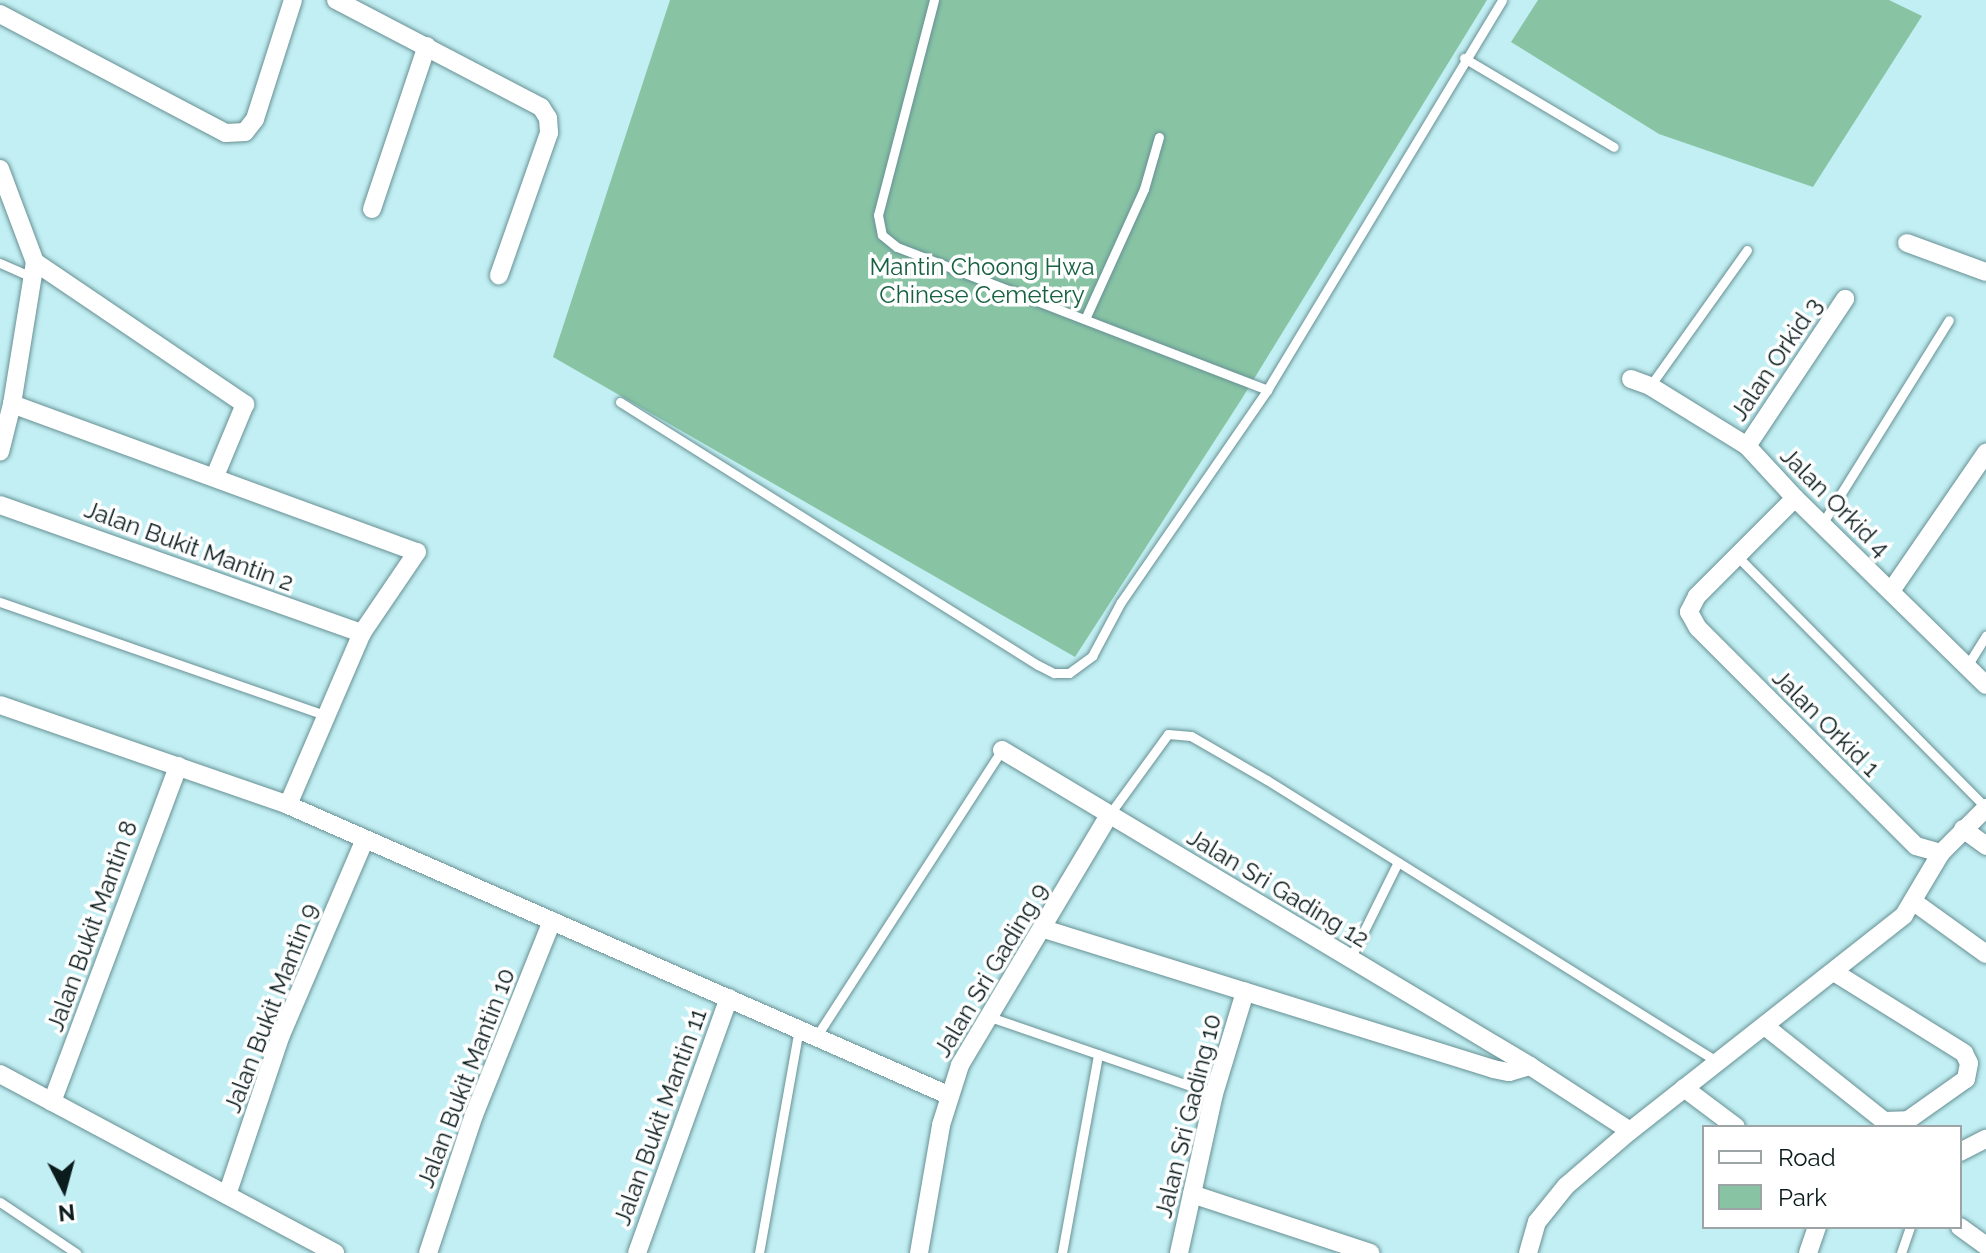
<!DOCTYPE html>
<style>
body{margin:0}
#map{position:relative;width:1986px;height:1253px;overflow:hidden;background:#c2eff3;font-family:Raleway,sans-serif}
div>[style]{position:absolute}
.green>*{inset:0;background:#88c4a4}
.roads{filter:drop-shadow(0 0 2px #679094) drop-shadow(0 0 2px #679094)}
.lane>*{height:9px;margin:-4.5px;padding:0 4.5px;transform-origin:4.5px;border-radius:4.5px;background:#fff}
.street>*{height:18px;margin:-9px;padding:0 9px;transform-origin:9px;border-radius:9px;background:#fff}
span{translate:-50% -50%;white-space:nowrap;text-align:center;line-height:1.15;-webkit-text-stroke:7px #fff;paint-order:stroke}
.park-label{font-size:24px;color:#176141}
.street-label{font-size:24px;color:#0b1c1d}
.legend{position:absolute;left:1702px;top:1125px;width:260px;height:104px;box-sizing:border-box;background:#fff;border:2px solid #9da4a5;margin:0;padding:10px 14px;list-style:none;font-size:24px;color:#0b1c1d}
.legend li{display:flex;align-items:center;gap:16px;height:40px}
.legend b{width:40px;border:2px solid #9da4a5}
.north{position:absolute;left:24px;top:1149px;width:80px;height:80px;-webkit-text-stroke:6px #fff;paint-order:stroke;rotate:174deg;font-size:22px;font-weight:700;line-height:32px;text-align:center;color:#0b1c1d}
.north::after{content:'';display:block;margin:auto;width:28px;height:36px;background:#0b1c1d;clip-path:polygon(50% 0,100% 100%,50% 72%,0 100%)}
</style>
<div id="map">
<div class="green">
<i style="clip-path:polygon(670px 0,1487px 0,1241px 400px,1075px 657px,553px 357px)"></i>
<i style="clip-path:polygon(1538px 0,1889px 0,1922px 16px,1813px 187px,1659px 134px,1511px 42px)"></i>
</div>
<div class="roads">
<div class="lane">
<i style="left:934px;top:0;width:222px;rotate:104.6deg"></i>
<i style="left:878px;top:215px;width:20px;rotate:79deg"></i>
<i style="left:882px;top:235px;width:19px;rotate:39deg"></i>
<i style="left:897px;top:247px;width:397px;rotate:21.1deg"></i>
<i style="left:1464px;top:58px;width:174px;rotate:30.7deg"></i>
<i style="left:0;top:263px;width:35px;rotate:24deg"></i>
<i style="left:1085px;top:319px;width:143px;rotate:-65.6deg"></i>
<i style="left:1144px;top:189px;width:54px;rotate:-73.9deg"></i>
<i style="left:1650px;top:386px;width:167px;rotate:-54.5deg"></i>
<i style="left:620px;top:402px;width:494px;rotate:32.2deg"></i>
<i style="left:1038px;top:665px;width:18px;rotate:27deg"></i>
<i style="left:1054px;top:673px;width:15px"></i>
<i style="left:1069px;top:673px;width:29px;rotate:-36deg"></i>
<i style="left:1092px;top:656px;width:61px;rotate:-61.8deg"></i>
<i style="left:1121px;top:602px;width:257px;rotate:-55.4deg"></i>
<i style="left:1267px;top:390px;width:455px;rotate:-58.9deg"></i>
<i style="left:1822px;top:524px;width:240px;rotate:-58.1deg"></i>
<i style="left:1736px;top:555px;width:356px;rotate:45.3deg"></i>
<i style="left:0;top:602px;width:346px;rotate:19.2deg"></i>
<i style="left:1967px;top:666px;width:36px;rotate:-58deg"></i>
<i style="left:1109px;top:815px;width:100px;rotate:-53.9deg"></i>
<i style="left:1168px;top:734px;width:23px;rotate:5deg"></i>
<i style="left:1191px;top:736px;width:88px;rotate:30.1deg"></i>
<i style="left:1267px;top:780px;width:532px;rotate:32.02deg"></i>
<i style="left:1350px;top:959px;width:108px;rotate:-63.7deg"></i>
<i style="left:987px;top:1016px;width:240px;rotate:19deg"></i>
<i style="left:816px;top:1037px;width:342px;rotate:-57.1deg"></i>
<i style="left:0;top:1202px;width:92px;rotate:33.9deg"></i>
<i style="left:759px;top:1253px;width:228px;rotate:-79.9deg"></i>
<i style="left:1062px;top:1253px;width:202px;rotate:-79.7deg"></i>
<i style="left:1901px;top:1253px;width:28px;rotate:-71deg"></i>
</div>
<div class="street">
<i style="left:336px;top:0;width:231px;rotate:27.6deg"></i>
<i style="left:541px;top:107px;width:13px;rotate:58deg"></i>
<i style="left:548px;top:118px;width:15px;rotate:86deg"></i>
<i style="left:549px;top:133px;width:151px;rotate:109.4deg"></i>
<i style="left:0;top:14px;width:255px;rotate:27.8deg"></i>
<i style="left:226px;top:133px;width:19px;rotate:-3deg"></i>
<i style="left:245px;top:132px;width:16px;rotate:-52deg"></i>
<i style="left:255px;top:119px;width:125px;rotate:-72.3deg"></i>
<i style="left:0;top:169px;width:99px;rotate:69.4deg"></i>
<i style="left:35px;top:262px;width:144px;rotate:99.2deg"></i>
<i style="left:12px;top:404px;width:49px;rotate:104deg"></i>
<i style="left:372px;top:209px;width:172px;rotate:-71.4deg"></i>
<i style="left:1907px;top:243px;width:84px;rotate:20.2deg"></i>
<i style="left:35px;top:262px;width:254px;rotate:34.1deg"></i>
<i style="left:245px;top:404px;width:78px;rotate:112.6deg"></i>
<i style="left:1631px;top:379px;width:20px;rotate:20deg"></i>
<i style="left:1650px;top:386px;width:114px;rotate:31.7deg"></i>
<i style="left:1747px;top:446px;width:71px;rotate:47.3deg"></i>
<i style="left:1795px;top:498px;width:267px;rotate:44.4deg"></i>
<i style="left:12px;top:404px;width:431px;rotate:20.1deg"></i>
<i style="left:417px;top:552px;width:98px;rotate:124.2deg"></i>
<i style="left:362px;top:633px;width:187px;rotate:113.3deg"></i>
<i style="left:1747px;top:446px;width:177px;rotate:-56.3deg"></i>
<i style="left:1795px;top:498px;width:139px;rotate:135deg"></i>
<i style="left:1697px;top:596px;width:18px;rotate:117deg"></i>
<i style="left:1689px;top:612px;width:18px;rotate:61deg"></i>
<i style="left:1698px;top:628px;width:308px;rotate:45deg"></i>
<i style="left:1916px;top:846px;width:26px;rotate:16deg"></i>
<i style="left:0;top:505px;width:384px;rotate:19.5deg"></i>
<i style="left:1891px;top:591px;width:168px;rotate:-55.5deg"></i>
<i style="left:0;top:705px;width:305px;rotate:19.1deg"></i>
<i style="left:288px;top:805px;width:721px;rotate:23.72deg"></i>
<i style="left:1002px;top:750px;width:615px;rotate:30.9deg"></i>
<i style="left:1530px;top:1066px;width:119px;rotate:33deg"></i>
<i style="left:1963px;top:829px;width:29px;rotate:36deg"></i>
<i style="left:1914px;top:902px;width:89px;rotate:35.8deg"></i>
<i style="left:1044px;top:929px;width:470px;rotate:17.3deg"></i>
<i style="left:1493px;top:1069px;width:16px;rotate:11deg"></i>
<i style="left:1509px;top:1072px;width:22px;rotate:-16deg"></i>
<i style="left:1766px;top:1027px;width:151px;rotate:38.5deg"></i>
<i style="left:1884px;top:1121px;width:24px;rotate:-2deg"></i>
<i style="left:1908px;top:1120px;width:71px;rotate:-35.3deg"></i>
<i style="left:1966px;top:1079px;width:16px;rotate:-79deg"></i>
<i style="left:1969px;top:1063px;width:11px;rotate:-117deg"></i>
<i style="left:1964px;top:1053px;width:153px;rotate:-148.1deg"></i>
<i style="left:0;top:1074px;width:380px;rotate:28.1deg"></i>
<i style="left:1684px;top:1088px;width:65px;rotate:36.9deg"></i>
<i style="left:52px;top:1102px;width:359px;rotate:-69.4deg"></i>
<i style="left:1960px;top:1152px;width:29px;rotate:-27deg"></i>
<i style="left:1192px;top:1194px;width:188px;rotate:18.3deg"></i>
<i style="left:227px;top:1195px;width:169px;rotate:-71.4deg"></i>
<i style="left:281px;top:1035px;width:213px;rotate:-66.8deg"></i>
<i style="left:1960px;top:1227px;width:32px;rotate:36deg"></i>
<i style="left:428px;top:1253px;width:145px;rotate:-71.6deg"></i>
<i style="left:474px;top:1115px;width:209px;rotate:-68.1deg"></i>
<i style="left:637px;top:1253px;width:271px;rotate:-70.2deg"></i>
<i style="left:919px;top:1253px;width:130px;rotate:-80.2deg"></i>
<i style="left:941px;top:1125px;width:63px;rotate:-72.4deg"></i>
<i style="left:960px;top:1065px;width:291px;rotate:-59.2deg"></i>
<i style="left:1179px;top:1253px;width:163px;rotate:-77.6deg"></i>
<i style="left:1214px;top:1094px;width:107px;rotate:-73.1deg"></i>
<i style="left:1528px;top:1253px;width:32px;rotate:-74deg"></i>
<i style="left:1537px;top:1222px;width:46px;rotate:-51.1deg"></i>
<i style="left:1566px;top:1186px;width:84px;rotate:-40.7deg"></i>
<i style="left:1630px;top:1131px;width:349px;rotate:-38.2deg"></i>
<i style="left:1904px;top:915px;width:72px;rotate:-59.2deg"></i>
<i style="left:1941px;top:853px;width:64px;rotate:-45deg"></i>
<i style="left:1808px;top:1253px;width:28px;rotate:-71deg"></i>
</div>
</div>
<div class="park-label">
<span style="left:982px;top:281px">Mantin Choong Hwa<br>Chinese Cemetery</span>
</div>
<div class="street-label">
<span style="left:1776px;top:359px;rotate:-56deg">Jalan Orkid 3</span>
<span style="left:1835px;top:502px;rotate:45deg">Jalan Orkid 4</span>
<span style="left:189px;top:546px;rotate:20deg">Jalan Bukit Mantin 2</span>
<span style="left:1826px;top:723px;rotate:45deg">Jalan Orkid 1</span>
<span style="left:1278px;top:888px;rotate:31deg">Jalan Sri Gading 12</span>
<span style="left:92px;top:926px;rotate:-70deg">Jalan Bukit Mantin 8</span>
<span style="left:991px;top:970px;rotate:-59deg">Jalan Sri Gading 9</span>
<span style="left:271px;top:1008px;rotate:-69deg">Jalan Bukit Mantin 9</span>
<span style="left:466px;top:1078px;rotate:-69deg">Jalan Bukit Mantin 10</span>
<span style="left:1188px;top:1116px;rotate:-76deg">Jalan Sri Gading 10</span>
<span style="left:660px;top:1117px;rotate:-70deg">Jalan Bukit Mantin 11</span>
</div>
<ul class="legend">
<li><b style="height:10px;background:#fff"></b>Road</li>
<li><b style="height:22px;background:#88c4a4"></b>Park</li>
</ul>
<div class="north">N</div>
</div>
